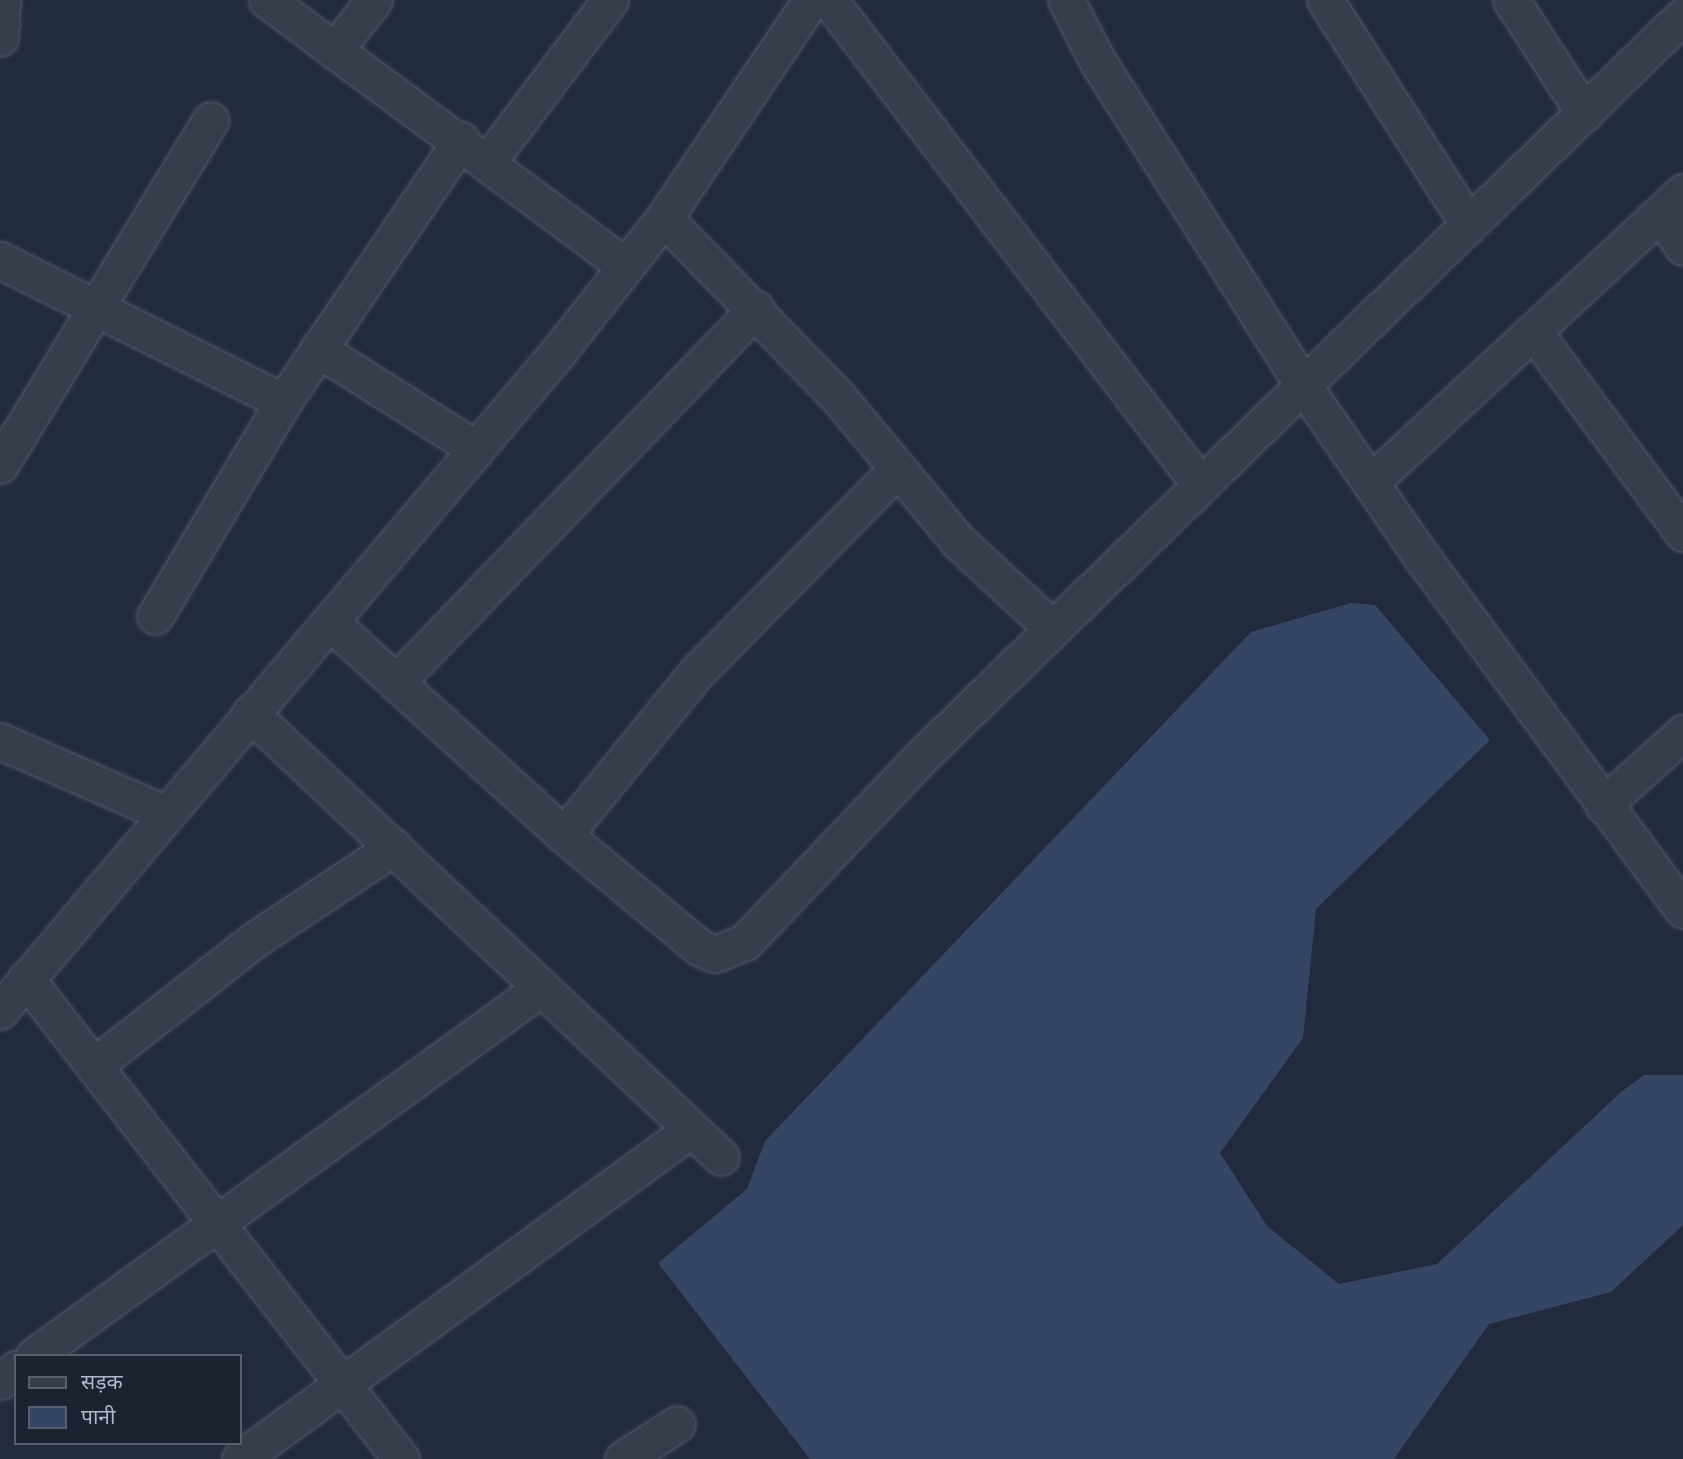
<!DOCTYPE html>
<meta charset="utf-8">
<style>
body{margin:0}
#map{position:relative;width:1683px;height:1459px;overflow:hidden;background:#222b3c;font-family:Barlow,"Noto Sans Devanagari",sans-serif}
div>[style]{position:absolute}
.water>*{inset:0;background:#354664}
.roads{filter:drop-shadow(0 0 2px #515867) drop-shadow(0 0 2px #515867)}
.minor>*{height:35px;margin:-17.5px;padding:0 17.5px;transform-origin:17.5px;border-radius:17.5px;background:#363e4c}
span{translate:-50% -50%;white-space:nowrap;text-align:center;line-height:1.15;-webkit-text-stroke:7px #1b2331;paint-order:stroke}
.legend{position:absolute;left:14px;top:1354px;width:228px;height:91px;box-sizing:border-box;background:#1b2331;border:2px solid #575f6d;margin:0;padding:9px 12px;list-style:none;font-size:21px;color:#b1b8c8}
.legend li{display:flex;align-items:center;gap:14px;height:35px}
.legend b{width:35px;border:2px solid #575f6d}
</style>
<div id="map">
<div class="water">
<i style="clip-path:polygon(1351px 603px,1375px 605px,1490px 740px,1316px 909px,1303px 1038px,1220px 1153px,1267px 1226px,1339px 1284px,1437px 1264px,1621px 1092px,1644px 1075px,1683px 1075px,1683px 1225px,1611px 1292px,1489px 1324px,1394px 1459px,810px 1459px,658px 1263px,747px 1189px,765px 1141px,1251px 632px)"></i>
</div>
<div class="roads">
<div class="minor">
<i style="left:267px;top:0;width:447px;rotate:36.6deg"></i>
<i style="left:829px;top:0;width:608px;rotate:52.55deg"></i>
<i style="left:1066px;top:0;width:70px;rotate:62.7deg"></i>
<i style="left:1098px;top:62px;width:383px;rotate:57.6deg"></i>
<i style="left:1303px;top:385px;width:208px;rotate:55.4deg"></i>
<i style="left:1421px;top:556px;width:440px;rotate:53.5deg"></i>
<i style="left:1325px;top:0;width:267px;rotate:57.4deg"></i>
<i style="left:1511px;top:0;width:135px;rotate:57.1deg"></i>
<i style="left:0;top:38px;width:38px;rotate:-87deg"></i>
<i style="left:334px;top:51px;width:65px;rotate:-51.9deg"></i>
<i style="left:489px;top:160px;width:201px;rotate:-52.9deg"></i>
<i style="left:1660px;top:214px;width:40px;rotate:55.1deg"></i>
<i style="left:664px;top:218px;width:250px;rotate:45.8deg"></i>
<i style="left:838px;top:397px;width:189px;rotate:50.2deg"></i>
<i style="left:959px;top:542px;width:127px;rotate:42.8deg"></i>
<i style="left:0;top:260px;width:317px;rotate:26.6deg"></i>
<i style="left:1533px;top:331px;width:252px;rotate:53.4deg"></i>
<i style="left:318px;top:349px;width:187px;rotate:32.3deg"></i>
<i style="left:0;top:465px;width:404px;rotate:-58.6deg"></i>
<i style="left:1371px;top:482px;width:426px;rotate:-42.9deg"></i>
<i style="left:155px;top:616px;width:249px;rotate:-59.1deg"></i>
<i style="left:283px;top:402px;width:317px;rotate:-55.8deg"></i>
<i style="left:331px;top:623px;width:315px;rotate:42.3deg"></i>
<i style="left:564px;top:835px;width:210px;rotate:-50.8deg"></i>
<i style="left:697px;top:672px;width:285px;rotate:-45.4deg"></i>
<i style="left:397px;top:681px;width:517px;rotate:-46.02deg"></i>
<i style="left:250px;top:713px;width:647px;rotate:43.31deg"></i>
<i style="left:0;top:741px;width:181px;rotate:23.7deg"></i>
<i style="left:1603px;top:805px;width:108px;rotate:-42deg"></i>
<i style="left:564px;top:835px;width:177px;rotate:39.7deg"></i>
<i style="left:700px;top:948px;width:16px;rotate:22deg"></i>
<i style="left:715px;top:954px;width:32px;rotate:-22deg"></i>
<i style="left:745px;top:942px;width:255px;rotate:-46.4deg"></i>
<i style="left:921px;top:757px;width:1063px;rotate:-44.2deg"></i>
<i style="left:26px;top:979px;width:609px;rotate:52deg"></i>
<i style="left:0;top:1011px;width:864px;rotate:-49.74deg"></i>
<i style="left:558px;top:352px;width:171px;rotate:-51.7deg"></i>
<i style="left:664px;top:218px;width:263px;rotate:-56deg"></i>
<i style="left:96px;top:1064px;width:201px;rotate:-38.1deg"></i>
<i style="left:254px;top:940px;width:168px;rotate:-33.6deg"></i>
<i style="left:34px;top:1356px;width:623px;rotate:-35.99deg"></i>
<i style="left:0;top:1381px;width:20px;rotate:-37deg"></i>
<i style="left:240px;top:1459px;width:557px;rotate:-36.17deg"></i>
<i style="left:623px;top:1459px;width:64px;rotate:-32.9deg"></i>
</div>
</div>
<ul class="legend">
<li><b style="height:9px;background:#363e4c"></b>सड़क</li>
<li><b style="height:19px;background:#354664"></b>पानी</li>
</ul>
</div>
